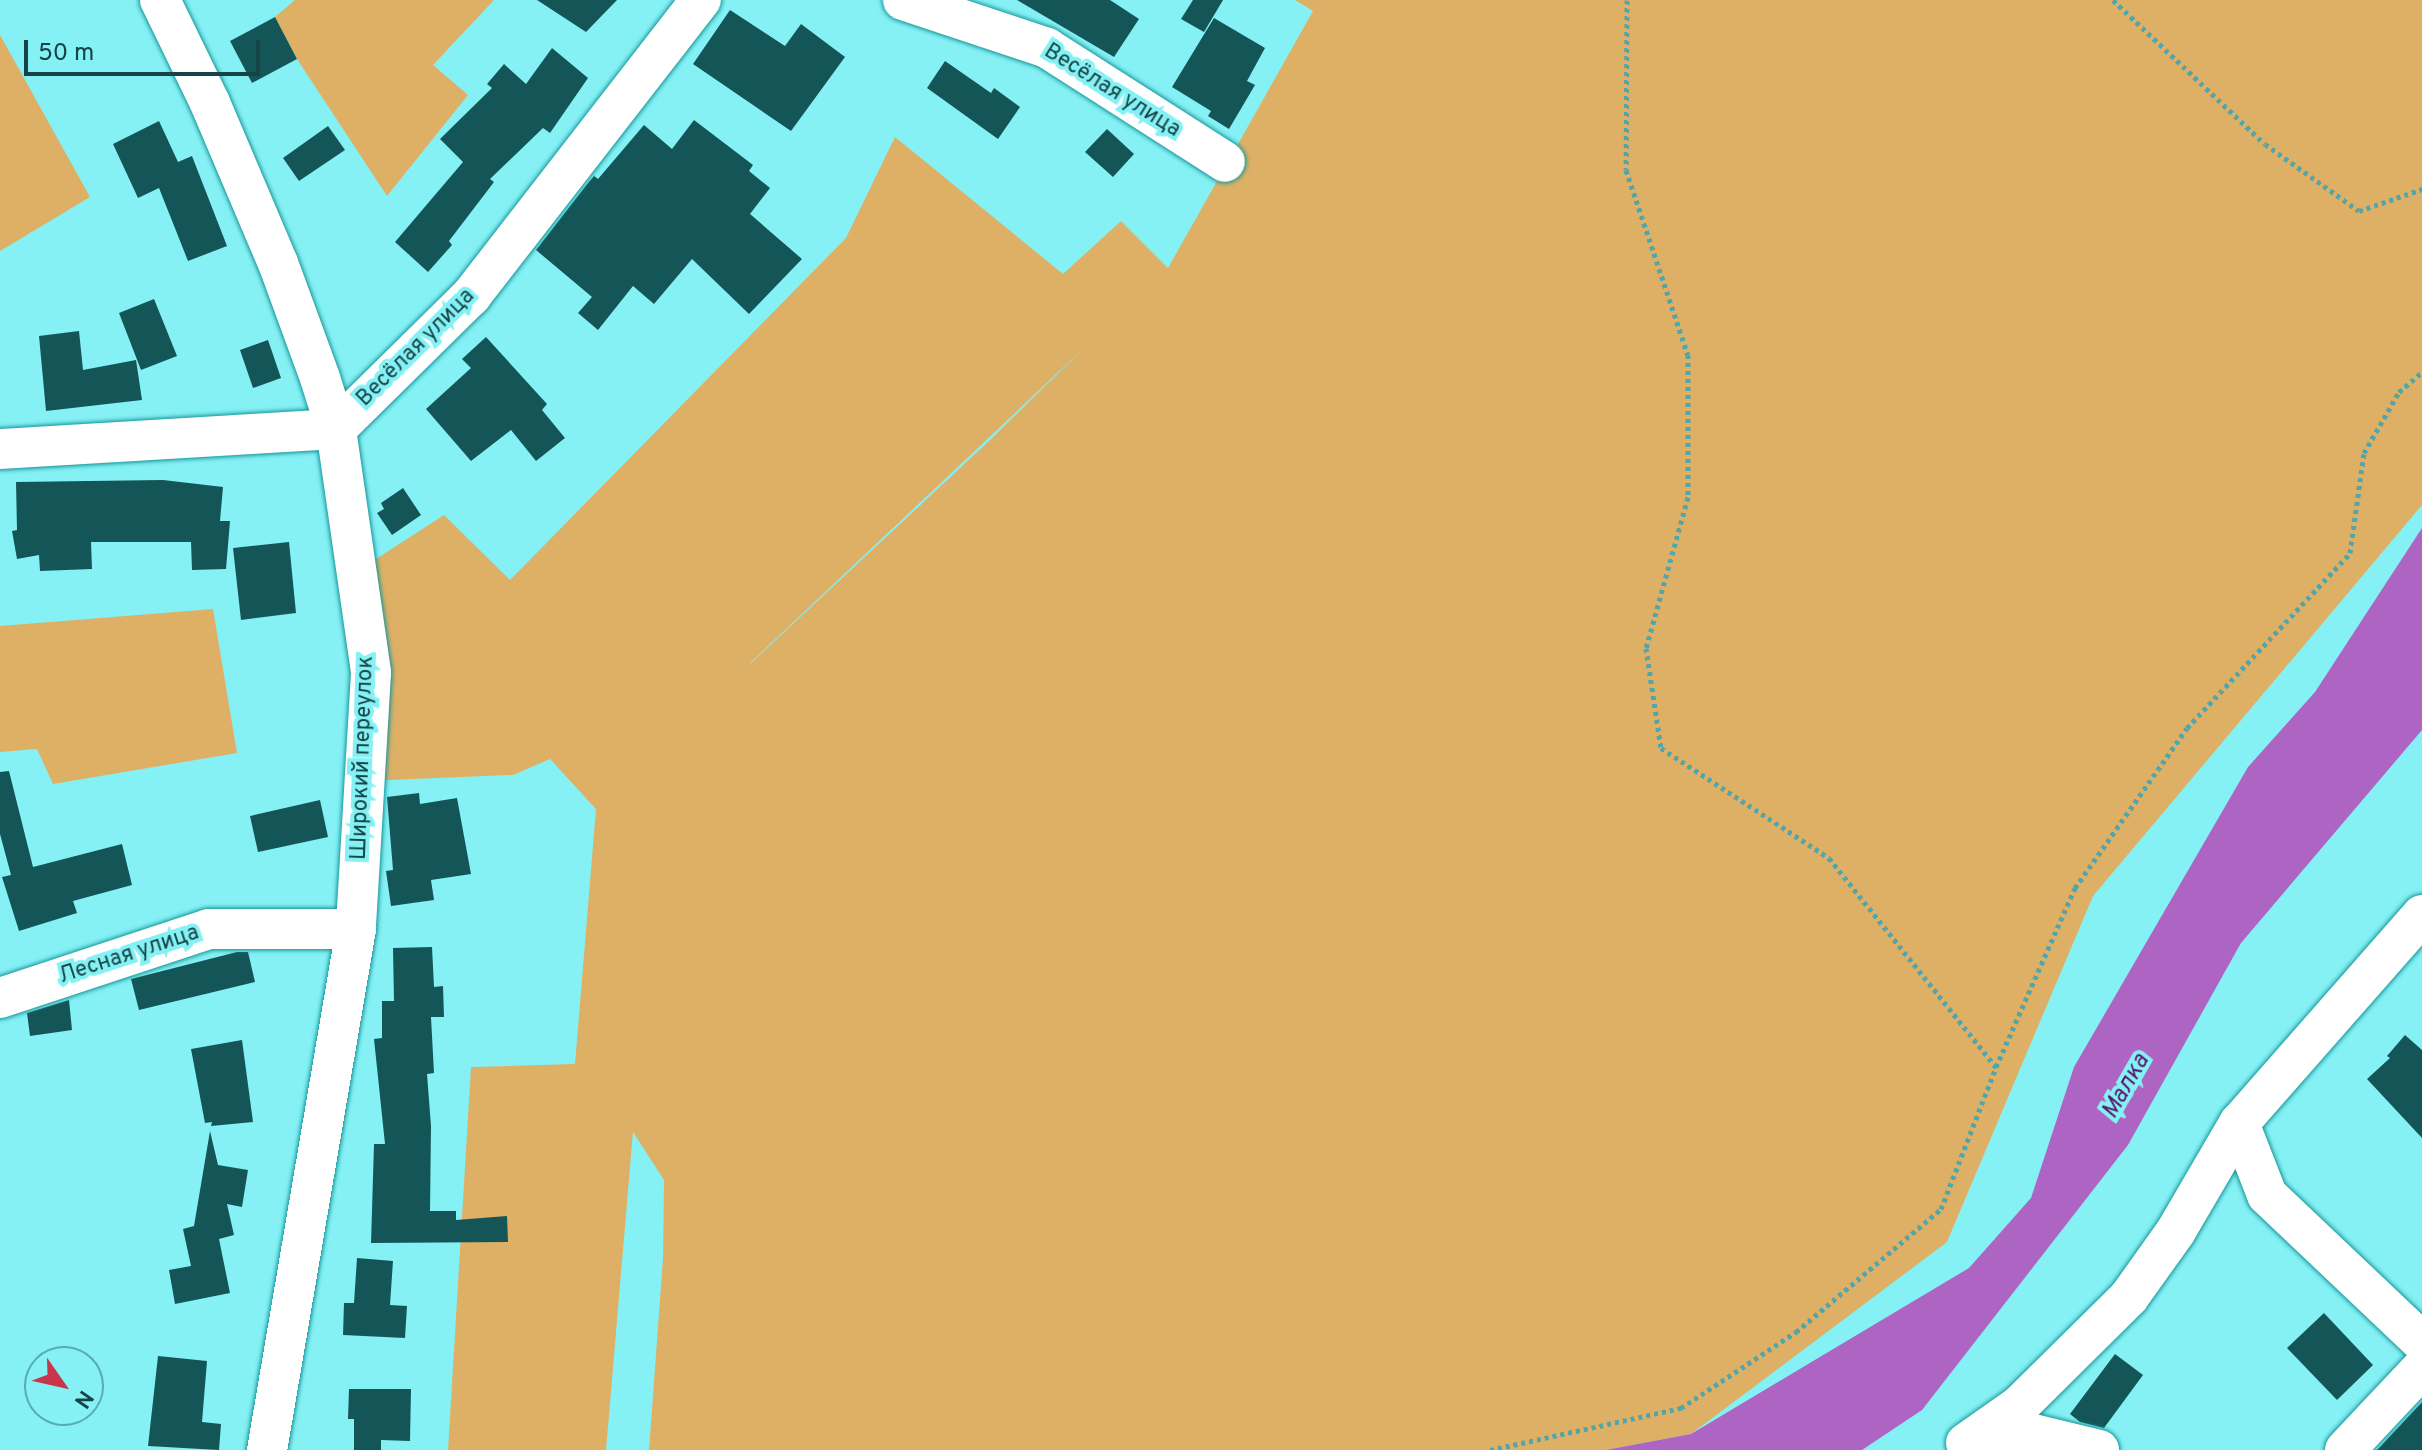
<!DOCTYPE html>
<meta charset="utf-8">
<style>
body{margin:0}
#map{position:relative;width:2422px;height:1450px;overflow:hidden;background:#85f1f5;font-family:Overpass,sans-serif}
div>[style]{position:absolute}
.green>*{inset:0;background:#deb065}
.water>*{inset:0;background:#ae64c3}
.building>*{inset:0;background:#145557}
.path>*{height:5px;margin-top:-2.5px;transform-origin:0;background:repeating-linear-gradient(90deg,#54a5a8 0 4px,transparent 0 8px)}
.roads{filter:drop-shadow(0 0 2px #16969a) drop-shadow(0 0 2px #16969a)}
.minor>*{height:40px;margin:-20px;padding:0 20px;transform-origin:20px;border-radius:20px;background:#fff}
span{translate:-50% -50%;white-space:nowrap;text-align:center;line-height:1.15;-webkit-text-stroke:8px #85f1f5;paint-order:stroke}
.street-label{font-size:22px;color:#154446}
.water-label{font-size:24px;color:#5a136b;font-style:italic}
.north{position:absolute;left:24px;top:1346px;width:80px;height:80px;box-sizing:border-box;background:#85f1f5;border:2px solid #58acaf;border-radius:50%;rotate:124deg;font-size:22px;font-weight:700;line-height:32px;text-align:center;color:#154446}
.north::after{content:'';display:block;margin:auto;width:28px;height:36px;background:#c73749;clip-path:polygon(50% 0,100% 100%,50% 72%,0 100%)}
.scale{position:absolute;left:24px;top:40px;width:236px;height:36px;box-sizing:border-box;border:4px solid #154446;border-top:0;padding-left:10px;font-size:24px;line-height:28px;white-space:nowrap;color:#154446;-webkit-text-stroke:6px #85f1f5;paint-order:stroke}
</style>
<div id="map">
<div class="green">
<i style="clip-path:polygon(295px 0,494px 0,433px 65px,468px 95px,387px 196px,297px 59px,275px 17px)"></i>
<i style="clip-path:polygon(evenodd,1295px 0,2422px 0,2422px 505px,2093px 896px,1947px 1242px,1691px 1434px,1606px 1450px,649px 1450px,663px 1258px,664px 1180px,633px 1132px,606px 1450px,448px 1450px,471px 1067px,575px 1064px,596px 809px,550px 759px,513px 775px,364px 781px,356px 572px,444px 515px,510px 580px,846px 238px,895px 137px,1063px 274px,1121px 221px,1168px 268px,1313px 11px,1295px 0,1086px 346px,990px 440px,750px 664px,750px 663px,1086px 346px)"></i>
<i style="clip-path:polygon(0 35px,90px 197px,0 251px)"></i>
<i style="clip-path:polygon(213px 609px,237px 753px,53px 784px,37px 749px,0 752px,0 626px)"></i>
</div>
<div class="water">
<i style="clip-path:polygon(2422px 528px,2422px 730px,2241px 943px,2128px 1145px,1922px 1410px,1862px 1450px,1606px 1450px,1691px 1434px,1969px 1268px,2031px 1198px,2074px 1067px,2248px 767px,2315px 692px)"></i>
</div>
<div class="building">
<i style="clip-path:polygon(537px 0,617px 0,586px 32px)"></i>
<i style="clip-path:polygon(1017px 0,1110px 0,1139px 19px,1114px 57px)"></i>
<i style="clip-path:polygon(1193px 0,1223px 0,1204px 32px,1181px 19px)"></i>
<i style="clip-path:polygon(730px 10px,785px 46px,801px 24px,845px 57px,791px 131px,693px 64px)"></i>
<i style="clip-path:polygon(275px 17px,297px 59px,252px 83px,230px 41px)"></i>
<i style="clip-path:polygon(1214px 18px,1265px 48px,1247px 81px,1255px 85px,1229px 129px,1208px 116px,1211px 111px,1172px 87px)"></i>
<i style="clip-path:polygon(552px 48px,588px 78px,550px 133px,543px 128px,490px 179px,494px 182px,449px 241px,452px 245px,428px 272px,395px 242px,463px 162px,440px 139px,492px 88px,487px 84px,504px 64px,526px 84px)"></i>
<i style="clip-path:polygon(945px 61px,991px 93px,994px 88px,1020px 107px,998px 139px,927px 88px)"></i>
<i style="clip-path:polygon(694px 120px,753px 165px,749px 171px,770px 188px,750px 214px,802px 259px,749px 314px,692px 259px,654px 304px,633px 286px,598px 330px,578px 313px,592px 297px,536px 250px,588px 183px,594px 176px,598px 179px,644px 125px,672px 149px)"></i>
<i style="clip-path:polygon(159px 121px,178px 162px,192px 156px,227px 246px,188px 261px,159px 188px,138px 198px,113px 144px)"></i>
<i style="clip-path:polygon(328px 126px,345px 150px,299px 181px,283px 158px)"></i>
<i style="clip-path:polygon(1107px 129px,1134px 154px,1113px 177px,1085px 152px)"></i>
<i style="clip-path:polygon(154px 299px,177px 356px,141px 370px,119px 313px)"></i>
<i style="clip-path:polygon(79px 331px,83px 370px,136px 360px,142px 400px,46px 411px,39px 336px)"></i>
<i style="clip-path:polygon(486px 337px,547px 404px,542px 410px,565px 438px,536px 461px,511px 430px,471px 461px,426px 409px,471px 368px,462px 359px)"></i>
<i style="clip-path:polygon(268px 340px,281px 378px,253px 388px,240px 350px)"></i>
<i style="clip-path:polygon(163px 480px,223px 487px,220px 521px,230px 521px,226px 569px,192px 570px,191px 542px,91px 542px,92px 569px,40px 571px,39px 555px,17px 559px,12px 531px,17px 530px,16px 482px)"></i>
<i style="clip-path:polygon(403px 488px,421px 515px,392px 535px,377px 513px,384px 509px,381px 503px)"></i>
<i style="clip-path:polygon(289px 542px,296px 613px,241px 620px,233px 548px)"></i>
<i style="clip-path:polygon(9px 771px,33px 867px,122px 844px,132px 885px,73px 901px,77px 913px,19px 931px,2px 877px,11px 875px,0 834px,0 772px)"></i>
<i style="clip-path:polygon(419px 793px,420px 804px,457px 798px,471px 874px,431px 880px,434px 900px,391px 906px,386px 871px,393px 870px,387px 797px)"></i>
<i style="clip-path:polygon(320px 800px,328px 837px,258px 852px,250px 816px)"></i>
<i style="clip-path:polygon(432px 947px,434px 987px,443px 986px,444px 1017px,431px 1017px,434px 1073px,427px 1074px,431px 1126px,430px 1211px,456px 1211px,456px 1220px,507px 1216px,508px 1242px,371px 1243px,374px 1144px,385px 1144px,374px 1039px,382px 1038px,382px 1001px,394px 1001px,393px 948px)"></i>
<i style="clip-path:polygon(237px 952px,248px 952px,255px 982px,139px 1010px,131px 979px)"></i>
<i style="clip-path:polygon(69px 1000px,72px 1030px,30px 1036px,27px 1013px)"></i>
<i style="clip-path:polygon(2405px 1035px,2422px 1050px,2422px 1138px,2367px 1079px,2390px 1058px,2387px 1056px)"></i>
<i style="clip-path:polygon(242px 1040px,253px 1122px,211px 1126px,212px 1122px,205px 1123px,191px 1049px)"></i>
<i style="clip-path:polygon(210px 1131px,218px 1165px,248px 1170px,242px 1207px,227px 1204px,234px 1235px,219px 1239px,230px 1293px,175px 1304px,169px 1270px,191px 1266px,183px 1229px,194px 1226px)"></i>
<i style="clip-path:polygon(357px 1258px,393px 1261px,390px 1305px,407px 1306px,405px 1338px,343px 1335px,344px 1303px,354px 1303px)"></i>
<i style="clip-path:polygon(2324px 1313px,2373px 1365px,2337px 1400px,2287px 1348px)"></i>
<i style="clip-path:polygon(2115px 1354px,2143px 1375px,2104px 1428px,2080px 1422px,2070px 1414px)"></i>
<i style="clip-path:polygon(158px 1356px,207px 1361px,202px 1422px,221px 1424px,219px 1450px,148px 1446px)"></i>
<i style="clip-path:polygon(349px 1389px,411px 1389px,410px 1441px,381px 1440px,381px 1450px,354px 1450px,354px 1419px,348px 1419px)"></i>
<i style="clip-path:polygon(2422px 1402px,2422px 1450px,2377px 1450px)"></i>
</div>
<div class="path">
<i style="left:1627px;top:0;width:170px;rotate:90.3deg"></i>
<i style="left:1626px;top:170px;width:195px;rotate:71.5deg"></i>
<i style="left:1688px;top:355px;width:142px;rotate:90deg"></i>
<i style="left:1688px;top:497px;width:157px;rotate:105.5deg"></i>
<i style="left:1646px;top:648px;width:101px;rotate:81.5deg"></i>
<i style="left:1661px;top:748px;width:201px;rotate:33.2deg"></i>
<i style="left:1829px;top:858px;width:268px;rotate:51.4deg"></i>
<i style="left:2113px;top:0;width:209px;rotate:43.5deg"></i>
<i style="left:2265px;top:144px;width:115px;rotate:35.5deg"></i>
<i style="left:2359px;top:211px;width:67px;rotate:-19.2deg"></i>
<i style="left:1490px;top:1450px;width:196px;rotate:-12.4deg"></i>
<i style="left:1681px;top:1408px;width:138px;rotate:-33.5deg"></i>
<i style="left:1796px;top:1332px;width:190px;rotate:-40.3deg"></i>
<i style="left:1941px;top:1209px;width:152px;rotate:-68.8deg"></i>
<i style="left:1996px;top:1067px;width:196px;rotate:-66.2deg"></i>
<i style="left:2075px;top:888px;width:195px;rotate:-55deg"></i>
<i style="left:2187px;top:728px;width:239px;rotate:-47deg"></i>
<i style="left:2350px;top:553px;width:101px;rotate:-82deg"></i>
<i style="left:2364px;top:453px;width:70px;rotate:-60.2deg"></i>
<i style="left:2399px;top:392px;width:30px;rotate:-41deg"></i>
</div>
<div class="roads">
<div class="minor">
<i style="left:160px;top:0;width:114px;rotate:64.1deg"></i>
<i style="left:210px;top:103px;width:174px;rotate:67deg"></i>
<i style="left:278px;top:263px;width:122px;rotate:69.9deg"></i>
<i style="left:320px;top:378px;width:53px;rotate:72.6deg"></i>
<i style="left:336px;top:429px;width:246px;rotate:81.8deg"></i>
<i style="left:371px;top:673px;width:256px;rotate:93.4deg"></i>
<i style="left:356px;top:929px;width:529px;rotate:99.69deg"></i>
<i style="left:903px;top:0;width:152px;rotate:18.4deg"></i>
<i style="left:1047px;top:48px;width:211px;rotate:32.6deg"></i>
<i style="left:0;top:449px;width:337px;rotate:-3.4deg"></i>
<i style="left:336px;top:429px;width:190px;rotate:-44.6deg"></i>
<i style="left:471px;top:296px;width:375px;rotate:-52.2deg"></i>
<i style="left:2422px;top:915px;width:277px;rotate:131.3deg"></i>
<i style="left:2239px;top:1123px;width:77px;rotate:68.7deg"></i>
<i style="left:2267px;top:1195px;width:214px;rotate:43.5deg"></i>
<i style="left:0;top:998px;width:220px;rotate:-18.3deg"></i>
<i style="left:209px;top:929px;width:147px"></i>
<i style="left:1970px;top:1442px;width:64px;rotate:-7.2deg"></i>
<i style="left:2033px;top:1434px;width:68px;rotate:13.6deg"></i>
<i style="left:1966px;top:1443px;width:66px;rotate:-35.1deg"></i>
<i style="left:2020px;top:1405px;width:153px;rotate:-44.7deg"></i>
<i style="left:2129px;top:1297px;width:81px;rotate:-54.5deg"></i>
<i style="left:2176px;top:1231px;width:125px;rotate:-59.7deg"></i>
<i style="left:2345px;top:1450px;width:112px;rotate:-46.8deg"></i>
</div>
</div>
<div class="street-label">
<span style="left:1112px;top:91px;rotate:32deg">Весёлая улица</span>
<span style="left:416px;top:348px;rotate:-45deg">Весёлая улица</span>
<span style="left:363px;top:758px;rotate:-88deg">Широкий переулок</span>
<span style="left:129px;top:955px;rotate:-18deg">Лесная улица</span>
</div>
<div class="water-label">
<span style="left:2127px;top:1087px;rotate:-60deg">Малка</span>
</div>
<div class="north">N</div>
<div class="scale">50 m</div>
</div>
